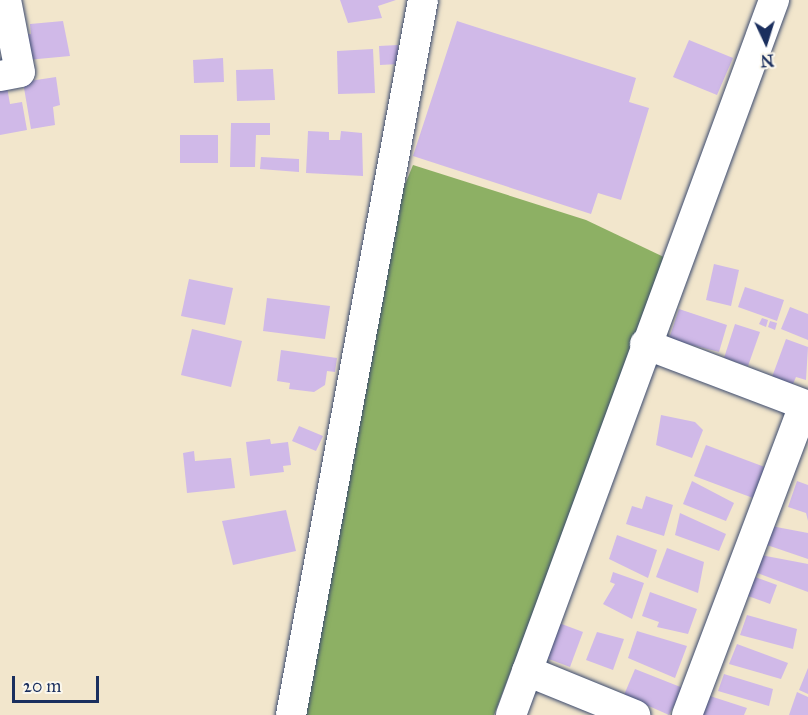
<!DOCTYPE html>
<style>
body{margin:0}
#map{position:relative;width:808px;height:715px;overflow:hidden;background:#f2e6cc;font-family:"IM FELL Great Primer",serif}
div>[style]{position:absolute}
.forest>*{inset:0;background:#8db064}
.building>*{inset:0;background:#d0b9e8}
.roads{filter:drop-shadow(0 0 2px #3b4a6e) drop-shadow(0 0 2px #3b4a6e)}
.street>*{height:30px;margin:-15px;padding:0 15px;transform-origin:15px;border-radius:15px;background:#fff}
span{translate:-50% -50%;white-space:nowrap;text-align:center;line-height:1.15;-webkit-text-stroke:6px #fbf7ec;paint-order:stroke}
.north{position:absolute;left:736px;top:12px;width:60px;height:60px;-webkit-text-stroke:4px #fbf7ec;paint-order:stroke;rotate:176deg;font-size:16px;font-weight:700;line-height:24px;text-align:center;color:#1b2f5e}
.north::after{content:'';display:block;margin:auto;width:21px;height:27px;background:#1b2f5e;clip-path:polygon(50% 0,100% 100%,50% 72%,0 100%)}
.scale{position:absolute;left:12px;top:676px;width:87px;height:27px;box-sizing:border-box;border:3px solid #1b2f5e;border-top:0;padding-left:8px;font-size:18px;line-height:21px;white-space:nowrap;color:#1b2f5e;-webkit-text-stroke:4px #fbf7ec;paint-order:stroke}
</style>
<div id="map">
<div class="forest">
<i style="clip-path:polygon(413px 165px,586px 220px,668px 259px,494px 715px,306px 715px,399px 199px)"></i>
</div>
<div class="building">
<i style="clip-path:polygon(340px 0,396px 0,378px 6px,382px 18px,348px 23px)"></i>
<i style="clip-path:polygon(63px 21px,70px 56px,27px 60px,25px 35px,31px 34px,30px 24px)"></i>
<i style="clip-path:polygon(457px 21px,636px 78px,629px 102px,649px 108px,621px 200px,598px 193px,591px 214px,413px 156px)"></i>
<i style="clip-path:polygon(689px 40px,733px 58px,717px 95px,673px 77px)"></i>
<i style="clip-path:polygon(398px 45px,399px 64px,380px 65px,379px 46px)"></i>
<i style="clip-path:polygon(373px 49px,375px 93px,338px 94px,337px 51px)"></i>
<i style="clip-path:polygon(223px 58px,224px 82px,194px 83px,193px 60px)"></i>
<i style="clip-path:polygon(273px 69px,275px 100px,237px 101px,236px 70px)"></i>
<i style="clip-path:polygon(56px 77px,60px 105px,53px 107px,55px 125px,31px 129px,23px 82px)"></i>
<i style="clip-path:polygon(7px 87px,10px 104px,22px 102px,27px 130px,0 135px,0 88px)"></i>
<i style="clip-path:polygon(231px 123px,270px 123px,270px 135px,256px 135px,255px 167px,230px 167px)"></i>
<i style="clip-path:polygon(308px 131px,329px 132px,329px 140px,340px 140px,341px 131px,362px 133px,363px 176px,306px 173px)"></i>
<i style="clip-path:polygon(180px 135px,218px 135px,218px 163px,180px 163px)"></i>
<i style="clip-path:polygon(261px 157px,299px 159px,299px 172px,260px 169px)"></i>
<i style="clip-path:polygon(714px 264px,739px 270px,731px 306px,706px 300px)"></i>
<i style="clip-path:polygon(189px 279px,233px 288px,225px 325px,181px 316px)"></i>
<i style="clip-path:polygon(745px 287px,784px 300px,777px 321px,738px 307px)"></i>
<i style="clip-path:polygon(267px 298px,330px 306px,325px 339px,263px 331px)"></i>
<i style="clip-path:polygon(790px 307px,808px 314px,808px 340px,781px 329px)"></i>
<i style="clip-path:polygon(679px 309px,727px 325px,719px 352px,669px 339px)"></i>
<i style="clip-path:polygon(762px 318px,768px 320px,766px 327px,759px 324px)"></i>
<i style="clip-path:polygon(770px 321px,777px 323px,775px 330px,768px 327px)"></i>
<i style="clip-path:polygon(735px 324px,760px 332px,748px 366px,724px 358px)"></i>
<i style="clip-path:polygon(192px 329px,242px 341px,231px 387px,181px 375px)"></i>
<i style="clip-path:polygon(786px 339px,808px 347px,806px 380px,796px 377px,793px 384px,772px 377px)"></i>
<i style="clip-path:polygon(281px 350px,337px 358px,335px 372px,327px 371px,325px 385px,314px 392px,289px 389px,290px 383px,277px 381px)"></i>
<i style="clip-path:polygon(661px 415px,695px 422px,703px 430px,692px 458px,656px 445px)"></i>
<i style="clip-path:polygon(299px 426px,323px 436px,316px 451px,292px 441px)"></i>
<i style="clip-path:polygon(270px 439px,271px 444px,288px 442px,291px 465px,283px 466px,284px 472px,250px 476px,246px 442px)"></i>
<i style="clip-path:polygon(706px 445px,765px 467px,753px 498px,694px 476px)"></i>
<i style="clip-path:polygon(194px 451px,195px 461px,231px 458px,235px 488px,187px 493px,183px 453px)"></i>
<i style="clip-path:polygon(692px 481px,734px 503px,726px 521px,683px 504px)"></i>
<i style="clip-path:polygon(797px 481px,808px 485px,808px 521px,806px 513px,788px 507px)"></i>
<i style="clip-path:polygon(646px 496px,673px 505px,664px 536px,626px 524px,632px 506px,642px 509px)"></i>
<i style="clip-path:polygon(286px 510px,296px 551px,233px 565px,222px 521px)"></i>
<i style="clip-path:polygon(680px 513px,726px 534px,719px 551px,675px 535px)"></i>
<i style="clip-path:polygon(771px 526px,808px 533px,808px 559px,764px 544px)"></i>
<i style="clip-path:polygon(617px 535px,657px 550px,648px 578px,609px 559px)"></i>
<i style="clip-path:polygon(667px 548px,704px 562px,698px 593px,656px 577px)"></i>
<i style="clip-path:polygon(761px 555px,808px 564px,808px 592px,755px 572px)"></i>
<i style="clip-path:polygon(613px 572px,644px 583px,632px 619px,603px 604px,615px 584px,610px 582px)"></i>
<i style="clip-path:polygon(755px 577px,777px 585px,770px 604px,748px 596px)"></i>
<i style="clip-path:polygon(650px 592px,697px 609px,688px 634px,657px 627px,659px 622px,642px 616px)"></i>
<i style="clip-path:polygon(747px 615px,797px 629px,793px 649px,740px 635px)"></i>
<i style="clip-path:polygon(559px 623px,583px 632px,570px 667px,546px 658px)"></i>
<i style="clip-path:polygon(637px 631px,687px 646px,675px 678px,628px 658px)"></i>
<i style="clip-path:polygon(597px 632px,624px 639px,613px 670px,586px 660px)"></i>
<i style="clip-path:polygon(737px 644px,788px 663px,781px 679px,729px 664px)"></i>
<i style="clip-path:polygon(808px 668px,808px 694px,799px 690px)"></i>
<i style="clip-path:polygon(635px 669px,683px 688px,669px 715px,624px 695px)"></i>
<i style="clip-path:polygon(724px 674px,773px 689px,769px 706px,718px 691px)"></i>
<i style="clip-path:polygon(797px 692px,808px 697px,808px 715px,789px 715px)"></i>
<i style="clip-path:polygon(710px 696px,747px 708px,744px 715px,697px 715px)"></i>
</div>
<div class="roads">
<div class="street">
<i style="left:0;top:76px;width:20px;rotate:-11deg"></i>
<i style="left:20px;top:72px;width:73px;rotate:-101deg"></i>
<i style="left:645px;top:344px;width:174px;rotate:20.8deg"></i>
<i style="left:527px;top:671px;width:117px;rotate:22.2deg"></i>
<i style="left:291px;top:715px;width:727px;rotate:-79.54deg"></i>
<i style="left:511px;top:715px;width:762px;rotate:-69.8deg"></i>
<i style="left:687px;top:715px;width:331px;rotate:-69.3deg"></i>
</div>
</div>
<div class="north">N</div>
<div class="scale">20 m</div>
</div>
